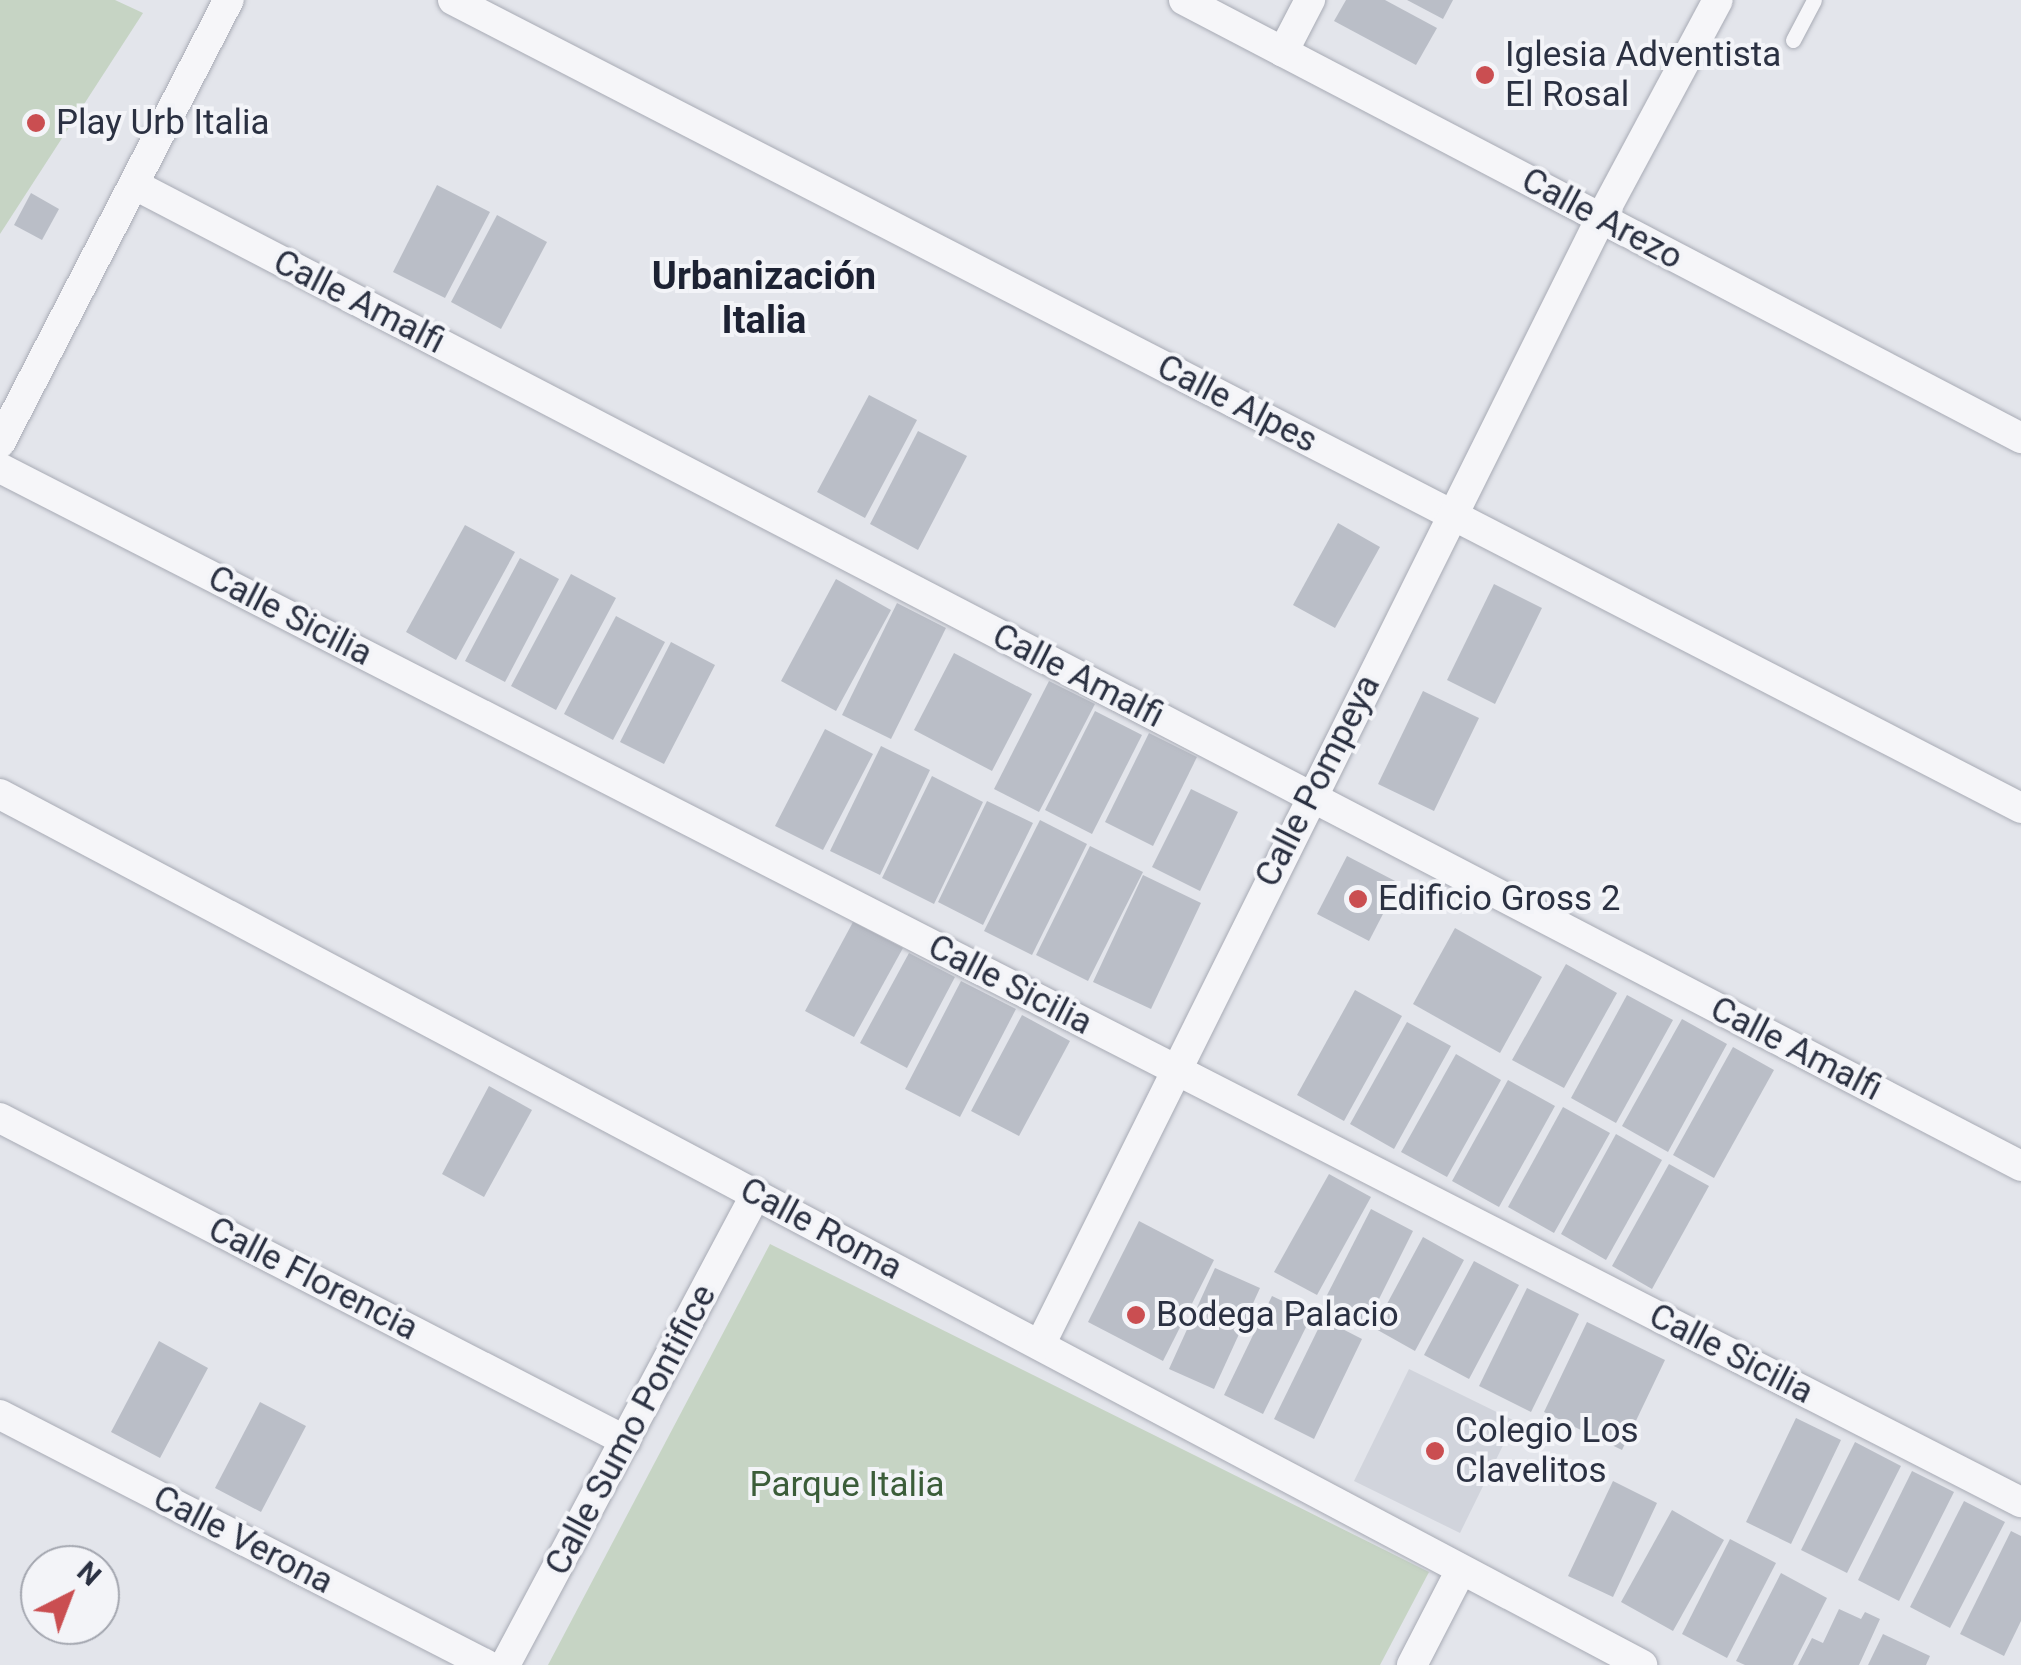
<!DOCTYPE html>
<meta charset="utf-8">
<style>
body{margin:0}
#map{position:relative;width:2021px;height:1665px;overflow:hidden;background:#e3e5eb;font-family:Roboto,sans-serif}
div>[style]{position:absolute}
.built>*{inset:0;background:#d1d4dc}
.green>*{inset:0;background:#c6d4c4}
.building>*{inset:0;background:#babec7}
.roads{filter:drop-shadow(0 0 2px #a8abb5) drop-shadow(0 0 2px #a8abb5)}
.service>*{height:15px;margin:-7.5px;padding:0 7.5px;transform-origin:7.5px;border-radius:7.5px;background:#f6f6f9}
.minor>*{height:30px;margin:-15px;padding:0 15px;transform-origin:15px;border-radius:15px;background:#f6f6f9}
.dots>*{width:28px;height:28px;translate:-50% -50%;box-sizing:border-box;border:5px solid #f3f4f8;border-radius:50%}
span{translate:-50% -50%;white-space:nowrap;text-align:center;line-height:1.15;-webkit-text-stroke:8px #f3f4f8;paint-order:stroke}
.poi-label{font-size:35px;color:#2b3142}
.left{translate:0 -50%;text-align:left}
.street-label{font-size:35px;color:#2b3142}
.park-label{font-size:35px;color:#3b5d39}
.neighbourhood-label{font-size:38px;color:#1d2233;font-weight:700}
.north{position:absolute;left:20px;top:1545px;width:100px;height:100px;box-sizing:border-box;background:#f3f4f8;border:2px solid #a3a6af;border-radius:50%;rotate:42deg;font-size:28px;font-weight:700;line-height:40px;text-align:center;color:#2b3142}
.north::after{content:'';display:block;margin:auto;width:35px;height:45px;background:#ca4e51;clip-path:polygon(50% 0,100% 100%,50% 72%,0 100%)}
</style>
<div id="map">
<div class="built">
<i style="clip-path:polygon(1409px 1369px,1515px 1421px,1460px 1533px,1354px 1481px)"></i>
</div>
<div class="green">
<i style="clip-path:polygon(0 0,115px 0,143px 13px,0 234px)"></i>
<i style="clip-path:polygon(770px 1244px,1429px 1572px,1380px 1665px,548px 1665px)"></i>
</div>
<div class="building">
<i style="clip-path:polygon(1346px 0,1385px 0,1437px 28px,1416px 65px,1334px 21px)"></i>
<i style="clip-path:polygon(1407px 0,1453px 0,1443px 19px)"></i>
<i style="clip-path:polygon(437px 185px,490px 212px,445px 298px,393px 272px)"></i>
<i style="clip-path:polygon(31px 193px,59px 209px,42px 240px,14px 225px)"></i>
<i style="clip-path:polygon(497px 215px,547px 242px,501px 329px,451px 302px)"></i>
<i style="clip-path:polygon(869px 395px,917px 420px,865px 518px,817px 492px)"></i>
<i style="clip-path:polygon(918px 431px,967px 456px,918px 550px,870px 524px)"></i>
<i style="clip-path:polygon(1338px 523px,1380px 547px,1335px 628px,1293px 605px)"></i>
<i style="clip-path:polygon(465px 525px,515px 552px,456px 660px,406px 632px)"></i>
<i style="clip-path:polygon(520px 558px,559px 579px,505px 682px,465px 661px)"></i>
<i style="clip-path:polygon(571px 574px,616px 598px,556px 710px,511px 686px)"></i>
<i style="clip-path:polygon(836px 579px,891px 610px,836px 711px,781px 681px)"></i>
<i style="clip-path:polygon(1494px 584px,1542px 608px,1495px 704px,1447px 680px)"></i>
<i style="clip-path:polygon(897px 603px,946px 628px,891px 739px,842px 715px)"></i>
<i style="clip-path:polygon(616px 616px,665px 642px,613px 740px,564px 714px)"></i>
<i style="clip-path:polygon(671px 642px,715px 665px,664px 764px,620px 742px)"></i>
<i style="clip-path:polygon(954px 653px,1032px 694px,992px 771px,914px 730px)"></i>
<i style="clip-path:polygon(1049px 681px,1095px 704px,1039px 812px,994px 789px)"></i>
<i style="clip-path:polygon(1423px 691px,1479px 718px,1434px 811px,1378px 784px)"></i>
<i style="clip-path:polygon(1095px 711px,1142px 735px,1092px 834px,1045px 810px)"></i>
<i style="clip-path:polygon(825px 729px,873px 754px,823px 850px,775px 826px)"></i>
<i style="clip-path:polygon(1149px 733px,1197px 757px,1153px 846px,1105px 822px)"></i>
<i style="clip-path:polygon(881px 746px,930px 770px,880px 875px,830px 851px)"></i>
<i style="clip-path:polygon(932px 776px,983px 802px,934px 904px,882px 878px)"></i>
<i style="clip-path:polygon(1191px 789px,1238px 812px,1200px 891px,1152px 867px)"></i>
<i style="clip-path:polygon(987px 801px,1033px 823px,983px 925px,938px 902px)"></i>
<i style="clip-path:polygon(1040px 820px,1087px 844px,1032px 955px,984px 931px)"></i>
<i style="clip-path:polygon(1090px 846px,1143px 872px,1088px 981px,1036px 955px)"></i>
<i style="clip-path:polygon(1347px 856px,1399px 883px,1369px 941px,1317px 914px)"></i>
<i style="clip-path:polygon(1143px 875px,1201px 903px,1151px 1009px,1093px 982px)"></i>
<i style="clip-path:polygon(853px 922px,903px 948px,854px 1037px,805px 1011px)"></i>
<i style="clip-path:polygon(1455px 928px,1542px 977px,1500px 1053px,1413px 1004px)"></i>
<i style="clip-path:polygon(909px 953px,955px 977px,907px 1068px,860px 1043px)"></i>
<i style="clip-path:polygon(1566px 964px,1617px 993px,1564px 1088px,1512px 1060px)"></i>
<i style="clip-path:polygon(961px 981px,1016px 1009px,960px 1117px,905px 1089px)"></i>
<i style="clip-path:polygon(1355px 990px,1402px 1016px,1344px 1121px,1297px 1095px)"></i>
<i style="clip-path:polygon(1627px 995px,1673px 1020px,1616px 1123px,1571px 1098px)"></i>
<i style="clip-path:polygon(1022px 1015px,1070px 1041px,1019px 1136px,971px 1111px)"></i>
<i style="clip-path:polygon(1682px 1019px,1727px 1044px,1668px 1152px,1622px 1126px)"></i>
<i style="clip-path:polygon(1407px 1022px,1451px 1046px,1394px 1149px,1350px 1124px)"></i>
<i style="clip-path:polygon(1733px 1047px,1774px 1070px,1714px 1178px,1673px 1155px)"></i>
<i style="clip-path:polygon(1456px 1054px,1501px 1080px,1447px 1177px,1401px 1152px)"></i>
<i style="clip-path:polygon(1508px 1080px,1555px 1106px,1499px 1207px,1452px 1181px)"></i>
<i style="clip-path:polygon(489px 1086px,532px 1110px,484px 1197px,442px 1174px)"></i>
<i style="clip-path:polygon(1563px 1107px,1610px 1133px,1554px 1233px,1508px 1207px)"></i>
<i style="clip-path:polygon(1616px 1134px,1662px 1160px,1606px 1260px,1561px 1234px)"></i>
<i style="clip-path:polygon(1669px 1164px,1709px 1186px,1652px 1289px,1612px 1266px)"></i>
<i style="clip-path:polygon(1329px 1174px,1371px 1197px,1317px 1295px,1274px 1272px)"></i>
<i style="clip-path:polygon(1371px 1209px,1413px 1231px,1367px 1323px,1324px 1301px)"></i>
<i style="clip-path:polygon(1139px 1221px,1214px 1260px,1163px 1361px,1088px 1322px)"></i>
<i style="clip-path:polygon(1423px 1237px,1464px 1260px,1415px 1351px,1374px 1328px)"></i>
<i style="clip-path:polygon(1474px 1261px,1519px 1285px,1469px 1379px,1424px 1355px)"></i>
<i style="clip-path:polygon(1215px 1268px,1260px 1288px,1214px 1389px,1169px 1369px)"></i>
<i style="clip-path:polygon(1527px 1288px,1579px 1314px,1531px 1412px,1479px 1386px)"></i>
<i style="clip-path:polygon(1272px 1296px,1312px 1315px,1263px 1414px,1224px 1395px)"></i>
<i style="clip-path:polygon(1323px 1319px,1362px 1339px,1314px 1439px,1274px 1419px)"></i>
<i style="clip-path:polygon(1587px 1322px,1665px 1360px,1622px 1450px,1544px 1412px)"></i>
<i style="clip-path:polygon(159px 1341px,208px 1368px,160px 1458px,111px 1432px)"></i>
<i style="clip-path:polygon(260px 1402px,306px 1426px,261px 1512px,215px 1488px)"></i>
<i style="clip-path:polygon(1796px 1418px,1841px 1440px,1791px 1544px,1746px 1522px)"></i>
<i style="clip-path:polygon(1855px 1442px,1901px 1466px,1847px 1573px,1801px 1550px)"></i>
<i style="clip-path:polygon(1912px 1471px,1954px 1492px,1899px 1601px,1858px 1580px)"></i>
<i style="clip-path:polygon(1613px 1481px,1657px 1503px,1613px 1597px,1568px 1576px)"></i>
<i style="clip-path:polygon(1964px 1501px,2005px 1522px,1950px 1628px,1910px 1607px)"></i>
<i style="clip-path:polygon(1672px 1510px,1724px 1540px,1673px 1631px,1621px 1602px)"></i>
<i style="clip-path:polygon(2011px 1531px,2021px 1536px,2021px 1621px,2004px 1656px,1960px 1634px)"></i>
<i style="clip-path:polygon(1730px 1539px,1776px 1563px,1727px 1658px,1682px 1634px)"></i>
<i style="clip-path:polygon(1781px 1573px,1827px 1598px,1793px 1665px,1745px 1665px,1736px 1661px)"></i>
<i style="clip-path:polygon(1839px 1609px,1861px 1619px,1865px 1612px,1880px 1619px,1859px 1665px,1798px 1665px,1812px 1638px,1823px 1643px)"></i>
<i style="clip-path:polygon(1883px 1634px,1930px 1656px,1926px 1665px,1868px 1665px)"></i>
</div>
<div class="roads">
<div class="service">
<i style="left:1793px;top:40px;width:45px;rotate:-62.3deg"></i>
</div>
<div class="minor">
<i style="left:453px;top:0;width:1764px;rotate:27.26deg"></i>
<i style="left:1184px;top:0;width:945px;rotate:27.62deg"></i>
<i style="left:1283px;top:52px;width:59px;rotate:-62.6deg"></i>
<i style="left:135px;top:185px;width:2126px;rotate:27.48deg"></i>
<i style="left:0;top:443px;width:499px;rotate:-62.7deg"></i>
<i style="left:0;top:468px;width:2270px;rotate:27.1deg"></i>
<i style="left:0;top:794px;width:1859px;rotate:27.94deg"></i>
<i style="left:0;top:1118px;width:704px;rotate:27.29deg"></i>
<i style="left:1040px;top:1345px;width:1259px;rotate:-63.54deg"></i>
<i style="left:1601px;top:218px;width:247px;rotate:-61.8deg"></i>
<i style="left:0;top:1415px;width:547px;rotate:27.17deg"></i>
<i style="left:505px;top:1665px;width:534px;rotate:-61.95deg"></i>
<i style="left:1412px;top:1665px;width:105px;rotate:-62.7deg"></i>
</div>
</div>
<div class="dots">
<i style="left:1485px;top:75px;background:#ca4e51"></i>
<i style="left:36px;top:123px;background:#ca4e51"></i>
<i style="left:1358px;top:899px;background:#ca4e51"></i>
<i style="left:1136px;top:1315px;background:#ca4e51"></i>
<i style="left:1435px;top:1451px;background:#ca4e51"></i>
</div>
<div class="poi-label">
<span class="left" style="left:1505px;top:75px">Iglesia Adventista<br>El Rosal</span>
<span class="left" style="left:56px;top:123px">Play Urb Italia</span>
<span class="left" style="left:1378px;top:899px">Edificio Gross 2</span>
<span class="left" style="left:1156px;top:1315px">Bodega Palacio</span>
<span class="left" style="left:1455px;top:1451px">Colegio Los<br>Clavelitos</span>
</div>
<div class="street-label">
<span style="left:1602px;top:219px;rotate:28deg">Calle Arezo</span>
<span style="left:359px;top:302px;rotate:27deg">Calle Amalfi</span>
<span style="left:1237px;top:404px;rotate:27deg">Calle Alpes</span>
<span style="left:290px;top:616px;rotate:27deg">Calle Sicilia</span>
<span style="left:1078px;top:676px;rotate:27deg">Calle Amalfi</span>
<span style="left:1318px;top:781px;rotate:-63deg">Calle Pompeya</span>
<span style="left:1010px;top:985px;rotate:27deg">Calle Sicilia</span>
<span style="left:1796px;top:1049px;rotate:27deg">Calle Amalfi</span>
<span style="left:821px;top:1229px;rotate:28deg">Calle Roma</span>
<span style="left:313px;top:1279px;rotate:27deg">Calle Florencia</span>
<span style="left:1731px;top:1354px;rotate:27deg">Calle Sicilia</span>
<span style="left:631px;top:1430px;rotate:-62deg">Calle Sumo Pontifice</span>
<span style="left:243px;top:1540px;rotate:27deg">Calle Verona</span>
</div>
<div class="park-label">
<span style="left:847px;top:1485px">Parque Italia</span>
</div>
<div class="neighbourhood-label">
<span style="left:764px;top:299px">Urbanización<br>Italia</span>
</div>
<div class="north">N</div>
</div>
